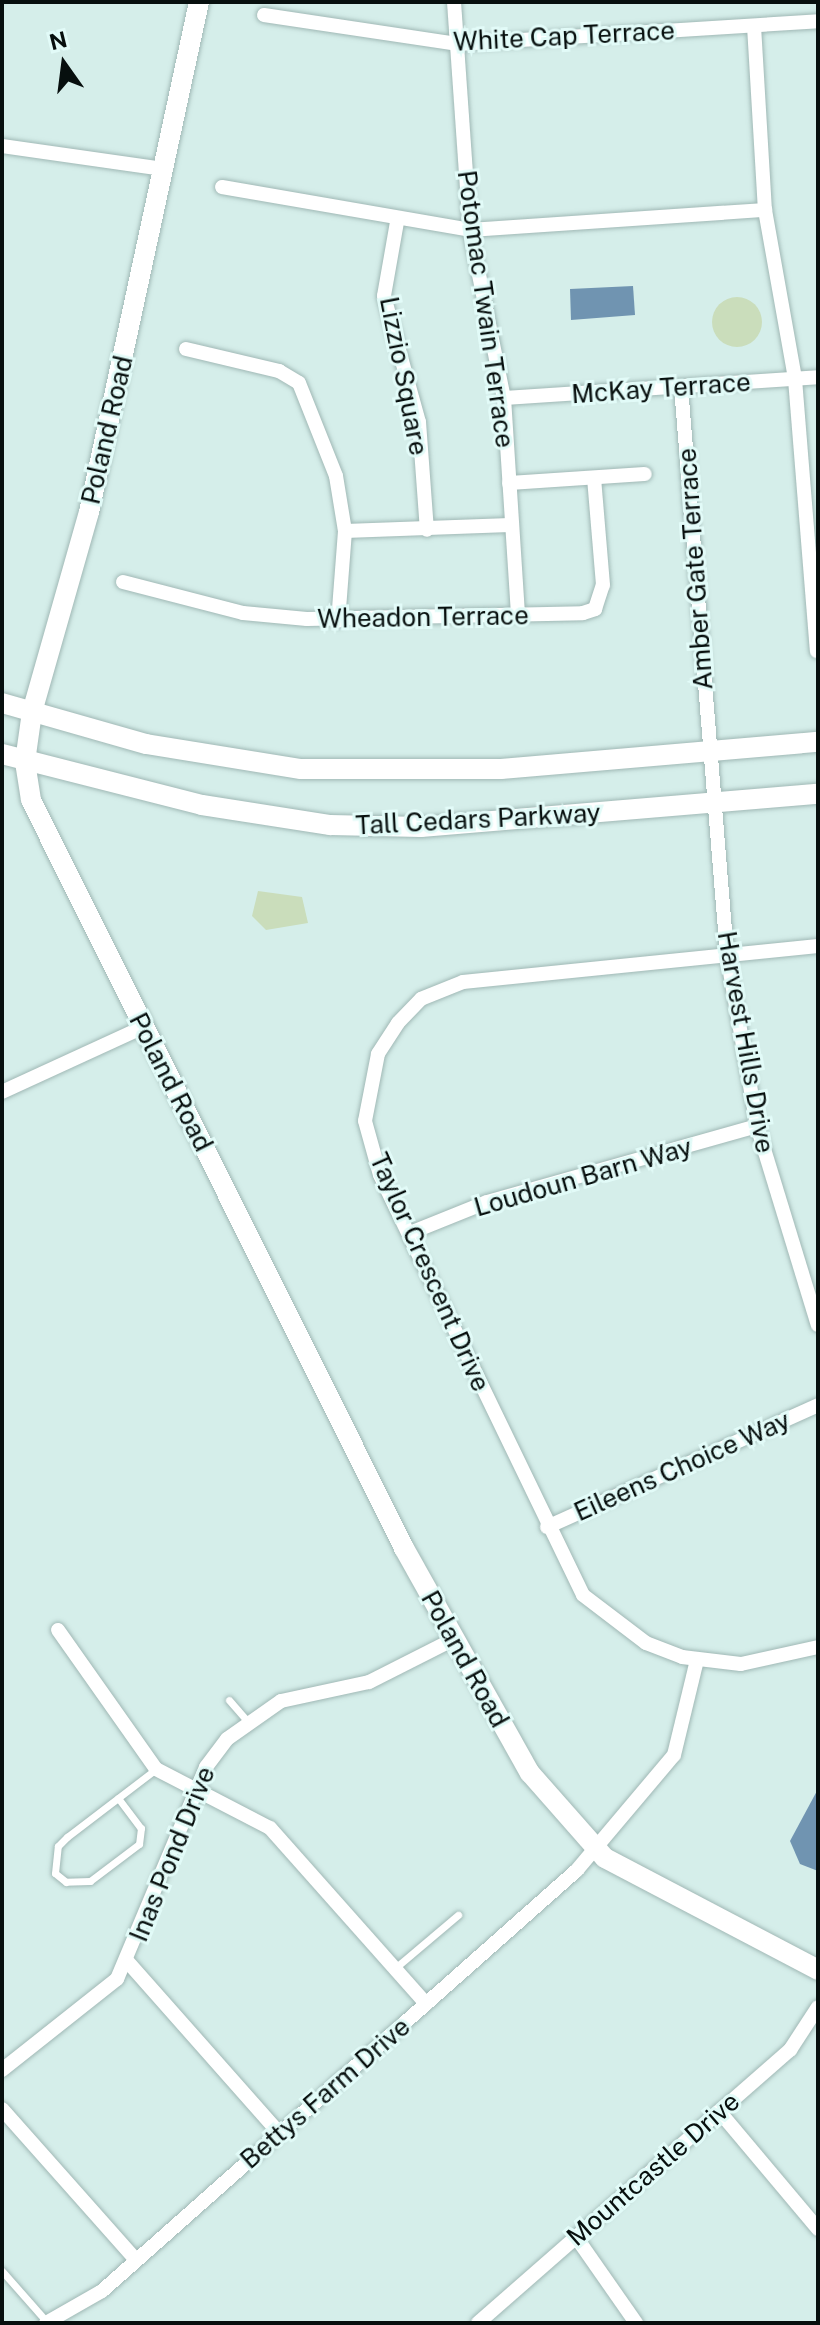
<!DOCTYPE html>
<style>
body{margin:0}
#map{position:relative;width:820px;height:2325px;overflow:hidden;background:#d5eeea;font-family:"Public Sans",sans-serif}
div>[style]{position:absolute}
.green>*{inset:0;background:#caddbb}
.round{border-radius:50%}
.water>*{inset:0;background:#7094b1}
.roads{filter:drop-shadow(0 0 2px #a0b8b5) drop-shadow(0 0 2px #a0b8b5)}
.lane>*{height:7px;margin:-3.5px;padding:0 3.5px;transform-origin:3.5px;border-radius:3.5px;background:#fff}
.street>*{height:14px;margin:-7px;padding:0 7px;transform-origin:7px;border-radius:7px;background:#fff}
.secondary>*{height:20px;margin:-10px;padding:0 10px;transform-origin:10px;border-radius:10px;background:#fff}
span{translate:-50% -50%;white-space:nowrap;text-align:center;line-height:1.15;-webkit-text-stroke:6px #e2fbf8;paint-order:stroke}
.street-label{font-size:26px;color:#070f0e}
.frame{position:absolute;inset:0;border:4px solid #070f0e;pointer-events:none}
.north{position:absolute;left:24px;top:24px;width:80px;height:80px;-webkit-text-stroke:6px #e2fbf8;paint-order:stroke;rotate:346deg;font-size:22px;font-weight:700;line-height:32px;text-align:center;color:#070f0e}
.north::after{content:'';display:block;margin:auto;width:28px;height:36px;background:#070f0e;clip-path:polygon(50% 0,100% 100%,50% 72%,0 100%)}
</style>
<div id="map">
<div class="green">
<i class="round" style="left:712px;top:297px;width:50px;height:50px"></i>
<i style="clip-path:polygon(258px 891px,302px 897px,308px 923px,266px 930px,252px 916px)"></i>
</div>
<div class="water">
<i style="clip-path:polygon(633px 286px,635px 315px,571px 320px,570px 289px)"></i>
<i style="clip-path:polygon(818px 1789px,818px 1871px,800px 1864px,790px 1841px)"></i>
</div>
<div class="roads">
<div class="lane">
<i style="left:229px;top:1700px;width:28px;rotate:49deg"></i>
<i style="left:118px;top:1798px;width:38px;rotate:53deg"></i>
<i style="left:141px;top:1828px;width:16px;rotate:97deg"></i>
<i style="left:139px;top:1844px;width:61px;rotate:142.9deg"></i>
<i style="left:90px;top:1881px;width:24px;rotate:178deg"></i>
<i style="left:66px;top:1882px;width:14px;rotate:-141deg"></i>
<i style="left:55px;top:1873px;width:27px;rotate:-84deg"></i>
<i style="left:58px;top:1846px;width:13px;rotate:-45deg"></i>
<i style="left:67px;top:1837px;width:112px;rotate:-37.4deg"></i>
<i style="left:394px;top:1969px;width:84px;rotate:-40.2deg"></i>
<i style="left:2px;top:2271px;width:68px;rotate:48.6deg"></i>
</div>
<div class="street">
<i style="left:454px;top:2px;width:229px;rotate:86deg"></i>
<i style="left:470px;top:230px;width:171px;rotate:78.6deg"></i>
<i style="left:504px;top:398px;width:218px;rotate:86.3deg"></i>
<i style="left:264px;top:15px;width:195px;rotate:8.5deg"></i>
<i style="left:457px;top:44px;width:362px;rotate:-3.6deg"></i>
<i style="left:754px;top:26px;width:184px;rotate:86.6deg"></i>
<i style="left:765px;top:210px;width:172px;rotate:79.9deg"></i>
<i style="left:795px;top:379px;width:273px;rotate:85.4deg"></i>
<i style="left:2px;top:146px;width:163px;rotate:8.1deg"></i>
<i style="left:222px;top:187px;width:252px;rotate:9.8deg"></i>
<i style="left:470px;top:230px;width:296px;rotate:-3.9deg"></i>
<i style="left:397px;top:222px;width:75px;rotate:100deg"></i>
<i style="left:384px;top:296px;width:131px;rotate:74.5deg"></i>
<i style="left:419px;top:422px;width:108px;rotate:85.8deg"></i>
<i style="left:186px;top:349px;width:96px;rotate:13.3deg"></i>
<i style="left:279px;top:371px;width:23px;rotate:31deg"></i>
<i style="left:299px;top:383px;width:100px;rotate:68.3deg"></i>
<i style="left:336px;top:476px;width:56px;rotate:80.7deg"></i>
<i style="left:345px;top:531px;width:90px;rotate:94.4deg"></i>
<i style="left:681px;top:387px;width:570px;rotate:85.37deg"></i>
<i style="left:727px;top:955px;width:174px;rotate:80deg"></i>
<i style="left:757px;top:1126px;width:208px;rotate:73deg"></i>
<i style="left:504px;top:398px;width:315px;rotate:-3.8deg"></i>
<i style="left:509px;top:483px;width:136px;rotate:-3.8deg"></i>
<i style="left:345px;top:531px;width:165px;rotate:-2.1deg"></i>
<i style="left:123px;top:582px;width:124px;rotate:14.5deg"></i>
<i style="left:243px;top:613px;width:64px;rotate:5.4deg"></i>
<i style="left:307px;top:619px;width:276px;rotate:-1.2deg"></i>
<i style="left:583px;top:613px;width:13px;rotate:-18deg"></i>
<i style="left:595px;top:609px;width:25px;rotate:-72deg"></i>
<i style="left:603px;top:585px;width:107px;rotate:-94.8deg"></i>
<i style="left:818px;top:946px;width:357px;rotate:174.2deg"></i>
<i style="left:463px;top:982px;width:45px;rotate:158deg"></i>
<i style="left:421px;top:999px;width:33px;rotate:134deg"></i>
<i style="left:398px;top:1023px;width:37px;rotate:123deg"></i>
<i style="left:378px;top:1054px;width:68px;rotate:101deg"></i>
<i style="left:365px;top:1121px;width:56px;rotate:74.5deg"></i>
<i style="left:380px;top:1175px;width:466px;rotate:64.2deg"></i>
<i style="left:583px;top:1595px;width:79px;rotate:37.3deg"></i>
<i style="left:646px;top:1643px;width:39px;rotate:21deg"></i>
<i style="left:682px;top:1657px;width:59px;rotate:6.8deg"></i>
<i style="left:741px;top:1664px;width:79px;rotate:-12.4deg"></i>
<i style="left:2px;top:1092px;width:155px;rotate:-24.7deg"></i>
<i style="left:410px;top:1233px;width:83px;rotate:-21.9deg"></i>
<i style="left:487px;top:1202px;width:280px;rotate:-15.7deg"></i>
<i style="left:547px;top:1527px;width:297px;rotate:-24.2deg"></i>
<i style="left:58px;top:1630px;width:170px;rotate:54.8deg"></i>
<i style="left:156px;top:1769px;width:128px;rotate:27.4deg"></i>
<i style="left:270px;top:1828px;width:235px;rotate:48.4deg"></i>
<i style="left:127px;top:1961px;width:230px;rotate:48.5deg"></i>
<i style="left:2px;top:2070px;width:147px;rotate:-38.4deg"></i>
<i style="left:117px;top:1979px;width:230px;rotate:-67.2deg"></i>
<i style="left:206px;top:1767px;width:35px;rotate:-53deg"></i>
<i style="left:227px;top:1739px;width:66px;rotate:-35.1deg"></i>
<i style="left:281px;top:1701px;width:90px;rotate:-12.2deg"></i>
<i style="left:369px;top:1682px;width:95px;rotate:-26.8deg"></i>
<i style="left:2px;top:2109px;width:202px;rotate:48.4deg"></i>
<i style="left:719px;top:2111px;width:154px;rotate:50deg"></i>
<i style="left:576px;top:2237px;width:105px;rotate:55.1deg"></i>
<i style="left:46px;top:2323px;width:64px;rotate:-29.7deg"></i>
<i style="left:102px;top:2291px;width:635px;rotate:-41.55deg"></i>
<i style="left:577px;top:1870px;width:150px;rotate:-49.9deg"></i>
<i style="left:674px;top:1755px;width:98px;rotate:-76.4deg"></i>
<i style="left:478px;top:2323px;width:415px;rotate:-41.2deg"></i>
<i style="left:790px;top:2050px;width:51px;rotate:-56.9deg"></i>
</div>
<div class="secondary">
<i style="left:199px;top:2px;width:522px;rotate:102.17deg"></i>
<i style="left:89px;top:512px;width:208px;rotate:105.9deg"></i>
<i style="left:32px;top:712px;width:50px;rotate:98deg"></i>
<i style="left:25px;top:762px;width:38px;rotate:81deg"></i>
<i style="left:31px;top:800px;width:836px;rotate:63.5deg"></i>
<i style="left:404px;top:1548px;width:258px;rotate:60.8deg"></i>
<i style="left:530px;top:1773px;width:113px;rotate:48.6deg"></i>
<i style="left:605px;top:1858px;width:241px;rotate:27.7deg"></i>
<i style="left:2px;top:703px;width:150px;rotate:15.9deg"></i>
<i style="left:146px;top:744px;width:157px;rotate:9.2deg"></i>
<i style="left:301px;top:769px;width:200px"></i>
<i style="left:501px;top:769px;width:318px;rotate:-4.9deg"></i>
<i style="left:2px;top:754px;width:206px;rotate:14.3deg"></i>
<i style="left:202px;top:805px;width:130px;rotate:8.9deg"></i>
<i style="left:330px;top:825px;width:91px;rotate:1.3deg"></i>
<i style="left:421px;top:827px;width:398px;rotate:-4.8deg"></i>
</div>
</div>
<div class="street-label">
<span style="left:564px;top:36px;rotate:-3deg">White Cap Terrace</span>
<span style="left:486px;top:309px;rotate:82deg">Potomac Twain Terrace</span>
<span style="left:404px;top:376px;rotate:79deg">Lizzio Square</span>
<span style="left:661px;top:388px;rotate:-4deg">McKay Terrace</span>
<span style="left:107px;top:430px;rotate:-77deg">Poland Road</span>
<span style="left:695px;top:569px;rotate:-94deg">Amber Gate Terrace</span>
<span style="left:423px;top:617px;rotate:-1deg">Wheadon Terrace</span>
<span style="left:478px;top:819px;rotate:-3deg">Tall Cedars Parkway</span>
<span style="left:746px;top:1042px;rotate:80deg">Harvest Hills Drive</span>
<span style="left:171px;top:1082px;rotate:63deg">Poland Road</span>
<span style="left:583px;top:1177px;rotate:-16deg">Loudoun Barn Way</span>
<span style="left:430px;top:1272px;rotate:66deg">Taylor Crescent Drive</span>
<span style="left:682px;top:1466px;rotate:-24deg">Eileens Choice Way</span>
<span style="left:465px;top:1659px;rotate:61deg">Poland Road</span>
<span style="left:172px;top:1854px;rotate:-68deg">Inas Pond Drive</span>
<span style="left:325px;top:2093px;rotate:-41deg">Bettys Farm Drive</span>
<span style="left:653px;top:2169px;rotate:-41deg">Mountcastle Drive</span>
</div>
<div class="frame"></div>
<div class="north">N</div>
</div>
